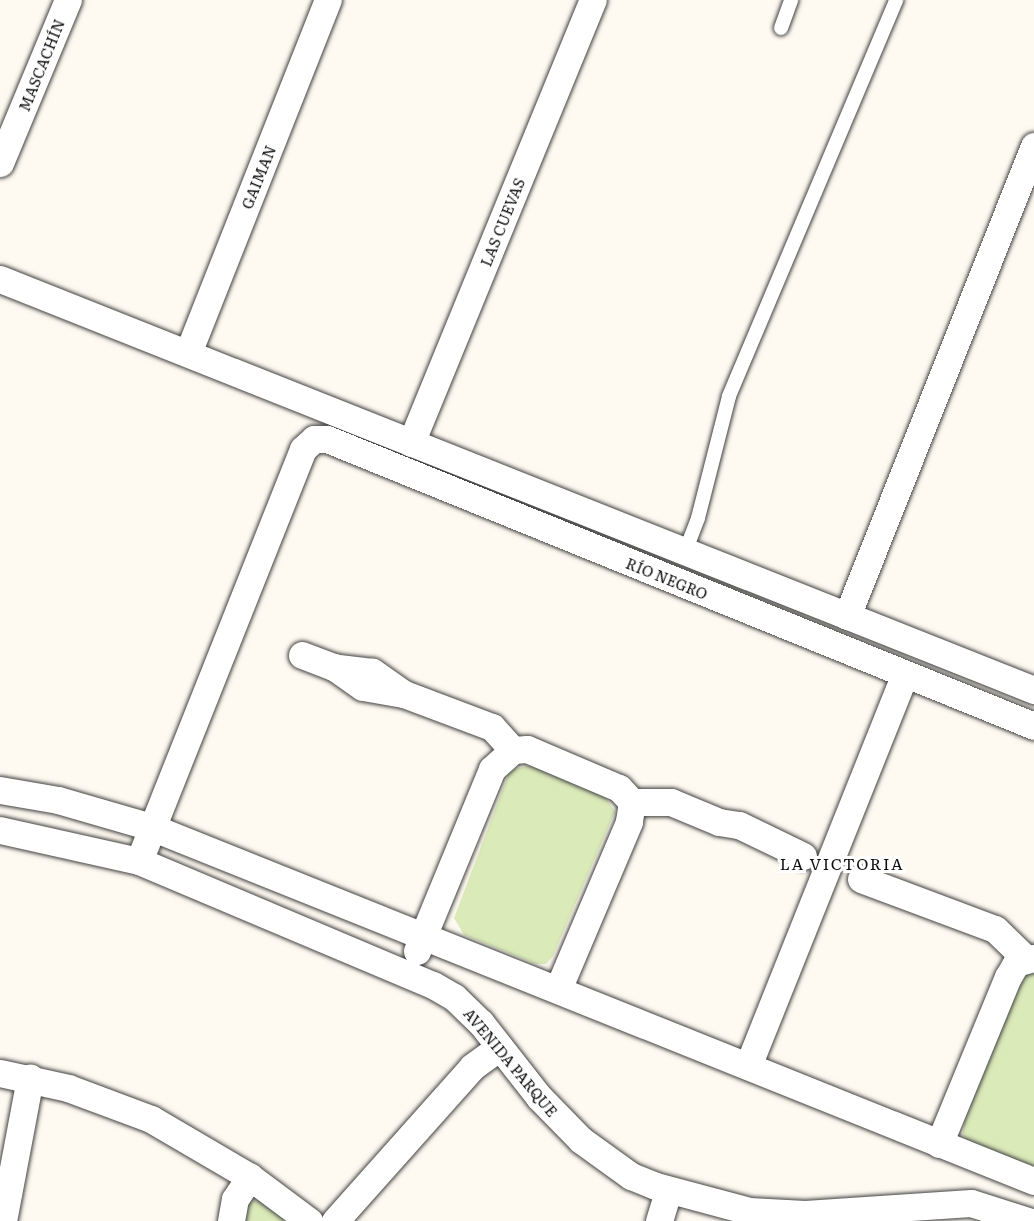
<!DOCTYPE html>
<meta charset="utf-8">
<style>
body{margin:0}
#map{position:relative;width:1034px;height:1221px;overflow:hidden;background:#fffaf1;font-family:Literata,serif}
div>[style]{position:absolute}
.green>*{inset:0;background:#daeab9}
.roads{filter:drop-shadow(0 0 2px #424242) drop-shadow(0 0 2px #424242)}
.lane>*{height:14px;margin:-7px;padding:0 7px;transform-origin:7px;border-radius:7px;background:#fff}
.street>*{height:27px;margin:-13.5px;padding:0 13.5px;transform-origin:13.5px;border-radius:13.5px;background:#fff}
span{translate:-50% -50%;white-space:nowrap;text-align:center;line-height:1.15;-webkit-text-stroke:6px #fff;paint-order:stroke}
.street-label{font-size:15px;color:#0f0f0f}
.neighbourhood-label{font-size:16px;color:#0f0f0f;letter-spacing:1.5px}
</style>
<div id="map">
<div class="green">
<i style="clip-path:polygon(533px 765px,604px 795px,615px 812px,553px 956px,546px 964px,536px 964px,464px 935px,454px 918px,510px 770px)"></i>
<i style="clip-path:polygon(1028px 974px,1034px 974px,1034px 1166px,971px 1144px,963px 1135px,964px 1121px,1020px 983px)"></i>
<i style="clip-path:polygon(260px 1200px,286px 1221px,241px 1221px,248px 1202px)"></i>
</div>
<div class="roads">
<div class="lane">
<i style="left:781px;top:28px;width:30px;rotate:-70deg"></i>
<i style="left:685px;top:552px;width:36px;rotate:-69deg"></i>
<i style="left:698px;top:518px;width:126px;rotate:-75.7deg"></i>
<i style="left:729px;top:396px;width:430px;rotate:-67.1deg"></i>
</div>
<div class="street">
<i style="left:0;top:163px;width:177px;rotate:-67.4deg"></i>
<i style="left:0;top:279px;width:1113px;rotate:21.68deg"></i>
<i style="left:188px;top:353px;width:380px;rotate:-68.4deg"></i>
<i style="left:411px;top:443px;width:479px;rotate:-67.7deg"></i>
<i style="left:847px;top:616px;width:506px;rotate:-68.3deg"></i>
<i style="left:302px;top:655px;width:34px;rotate:21deg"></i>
<i style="left:334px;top:667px;width:35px;rotate:35deg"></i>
<i style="left:363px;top:687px;width:42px;rotate:9.7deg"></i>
<i style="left:404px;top:694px;width:39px;rotate:-145deg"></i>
<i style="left:372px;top:672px;width:38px;rotate:-173deg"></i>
<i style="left:404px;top:694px;width:94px;rotate:20.6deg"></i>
<i style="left:492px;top:727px;width:31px;rotate:48deg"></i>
<i style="left:0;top:790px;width:59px;rotate:9.8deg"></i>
<i style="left:58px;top:800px;width:97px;rotate:16.2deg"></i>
<i style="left:151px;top:827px;width:951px;rotate:21.85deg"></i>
<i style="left:632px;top:802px;width:39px"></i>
<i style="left:671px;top:802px;width:52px;rotate:22.6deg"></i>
<i style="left:719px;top:822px;width:20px;rotate:9deg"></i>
<i style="left:739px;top:825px;width:71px;rotate:25.8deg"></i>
<i style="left:0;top:830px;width:142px;rotate:12.6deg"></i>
<i style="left:139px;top:861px;width:319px;rotate:22.9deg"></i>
<i style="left:433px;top:985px;width:24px;rotate:30deg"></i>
<i style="left:454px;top:997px;width:37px;rotate:44deg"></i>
<i style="left:481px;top:1023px;width:94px;rotate:51.9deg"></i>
<i style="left:539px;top:1097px;width:60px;rotate:45.7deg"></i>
<i style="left:581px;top:1140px;width:62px;rotate:35.8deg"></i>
<i style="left:631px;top:1176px;width:27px;rotate:22deg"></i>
<i style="left:656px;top:1186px;width:96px;rotate:15deg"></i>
<i style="left:749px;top:1211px;width:56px;rotate:3.1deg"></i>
<i style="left:805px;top:1214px;width:166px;rotate:-3.8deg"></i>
<i style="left:971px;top:1203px;width:60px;rotate:17.5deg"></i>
<i style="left:139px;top:861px;width:443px;rotate:-68.3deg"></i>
<i style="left:303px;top:449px;width:15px;rotate:-42deg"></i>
<i style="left:314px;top:439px;width:13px"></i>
<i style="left:327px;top:439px;width:763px;rotate:22.09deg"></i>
<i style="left:861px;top:879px;width:143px;rotate:20.5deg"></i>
<i style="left:995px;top:929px;width:42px;rotate:44deg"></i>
<i style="left:417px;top:951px;width:197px;rotate:-67.6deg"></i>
<i style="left:492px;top:769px;width:28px;rotate:-42deg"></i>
<i style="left:513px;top:750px;width:14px;rotate:-4deg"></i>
<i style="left:527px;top:749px;width:100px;rotate:23deg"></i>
<i style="left:619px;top:788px;width:19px;rotate:47deg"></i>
<i style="left:632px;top:802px;width:20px;rotate:99deg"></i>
<i style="left:629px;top:822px;width:181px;rotate:113deg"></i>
<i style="left:748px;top:1066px;width:422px;rotate:-68.2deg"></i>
<i style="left:0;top:1073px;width:70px;rotate:12.4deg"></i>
<i style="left:68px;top:1088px;width:89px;rotate:20.5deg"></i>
<i style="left:151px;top:1119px;width:115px;rotate:30.4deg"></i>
<i style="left:250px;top:1177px;width:74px;rotate:36.7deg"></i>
<i style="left:939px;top:1144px;width:181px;rotate:-67.6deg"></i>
<i style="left:1008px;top:977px;width:16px;rotate:-60deg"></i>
<i style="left:1016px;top:963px;width:19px;rotate:-16deg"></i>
<i style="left:3px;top:1221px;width:146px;rotate:-79.3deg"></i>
<i style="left:231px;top:1221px;width:22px;rotate:-80deg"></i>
<i style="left:235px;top:1199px;width:27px;rotate:-56deg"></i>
<i style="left:335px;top:1221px;width:206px;rotate:-48.3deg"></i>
<i style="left:472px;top:1067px;width:34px;rotate:-36deg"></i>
<i style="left:659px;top:1221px;width:31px;rotate:-73deg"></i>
</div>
</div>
<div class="street-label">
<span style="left:41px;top:65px;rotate:-68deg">MASCACHÍN</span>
<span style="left:258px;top:177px;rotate:-68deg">GAIMAN</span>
<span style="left:502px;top:222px;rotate:-68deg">LAS CUEVAS</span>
<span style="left:667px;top:578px;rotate:22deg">RÍO NEGRO</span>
<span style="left:511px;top:1062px;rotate:50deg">AVENIDA PARQUE</span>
</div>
<div class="neighbourhood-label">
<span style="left:842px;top:863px">LA VICTORIA</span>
</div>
</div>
